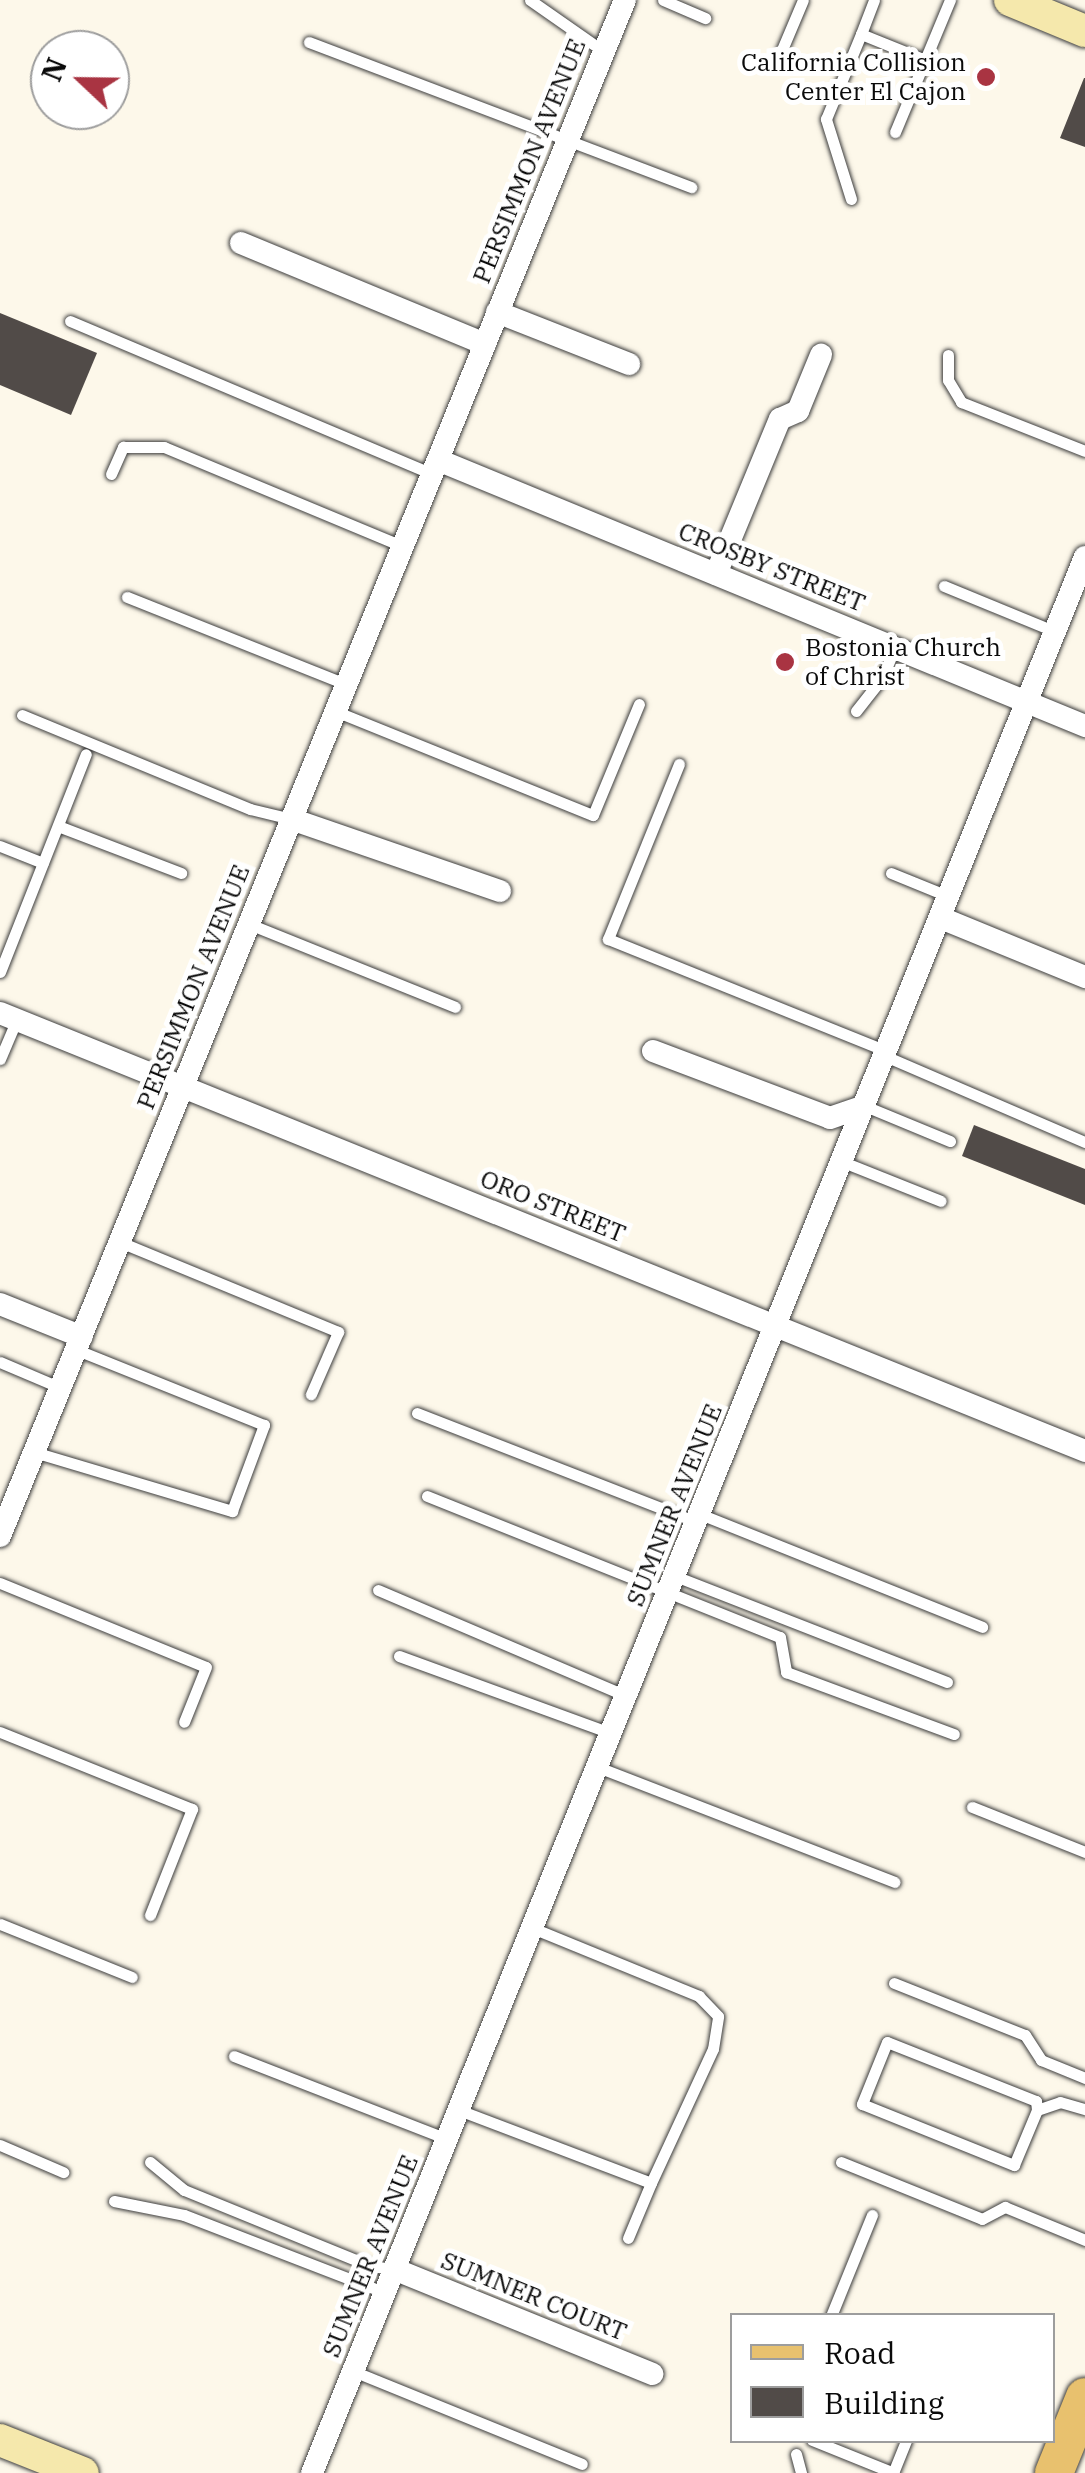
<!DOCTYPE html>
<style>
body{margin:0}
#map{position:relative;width:1085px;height:2473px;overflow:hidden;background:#fdf8ea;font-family:"IBM Plex Serif",serif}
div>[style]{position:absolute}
.building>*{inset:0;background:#514b48}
.roads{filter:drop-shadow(0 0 2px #3d3d3d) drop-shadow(0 0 2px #3d3d3d)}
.lane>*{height:11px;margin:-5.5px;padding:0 5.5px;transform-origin:5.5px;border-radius:5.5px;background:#fff}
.street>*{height:22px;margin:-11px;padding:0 11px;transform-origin:11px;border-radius:11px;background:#fff}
.secondary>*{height:32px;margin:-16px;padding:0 16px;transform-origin:16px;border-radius:16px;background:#f5e8ac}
.primary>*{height:38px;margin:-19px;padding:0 19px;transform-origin:19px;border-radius:19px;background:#e8c16e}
.dots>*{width:28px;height:28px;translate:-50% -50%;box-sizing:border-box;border:5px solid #fff;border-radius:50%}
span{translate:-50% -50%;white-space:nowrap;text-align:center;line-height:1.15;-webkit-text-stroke:10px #fff;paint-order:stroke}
.poi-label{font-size:25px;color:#0a0a0a}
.right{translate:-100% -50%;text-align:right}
.left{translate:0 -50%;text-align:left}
.street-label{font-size:25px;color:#0a0a0a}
.legend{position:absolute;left:730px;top:2313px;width:325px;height:130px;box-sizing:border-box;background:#fff;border:2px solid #9d9d9d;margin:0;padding:12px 18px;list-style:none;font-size:30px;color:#0a0a0a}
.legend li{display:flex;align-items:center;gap:20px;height:50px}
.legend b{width:50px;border:2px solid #9d9d9d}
.north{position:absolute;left:30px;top:30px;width:100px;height:100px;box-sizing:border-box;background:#fff;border:2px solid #9d9d9d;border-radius:50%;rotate:292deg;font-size:28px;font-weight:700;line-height:40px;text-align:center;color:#0a0a0a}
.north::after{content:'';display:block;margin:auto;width:35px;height:45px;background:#a93442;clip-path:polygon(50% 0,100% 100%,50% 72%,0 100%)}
</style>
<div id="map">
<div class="building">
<i style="clip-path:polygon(1084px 78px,1085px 78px,1085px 147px,1060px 138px)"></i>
<i style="clip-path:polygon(0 313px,97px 353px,71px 415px,0 385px)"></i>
<i style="clip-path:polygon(974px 1125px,1085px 1169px,1085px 1205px,962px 1156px)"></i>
</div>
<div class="roads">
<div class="lane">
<i style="left:530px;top:0;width:89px;rotate:34.9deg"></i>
<i style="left:663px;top:0;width:46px;rotate:23.2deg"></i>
<i style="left:861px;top:34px;width:36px;rotate:-69deg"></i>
<i style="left:309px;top:42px;width:409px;rotate:20.8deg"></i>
<i style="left:781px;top:52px;width:56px;rotate:-67.1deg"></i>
<i style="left:895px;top:132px;width:143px;rotate:-67.4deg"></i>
<i style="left:851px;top:199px;width:84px;rotate:-107.4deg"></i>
<i style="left:826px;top:119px;width:92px;rotate:-67.6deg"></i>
<i style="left:861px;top:34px;width:69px;rotate:22.1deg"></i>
<i style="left:70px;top:321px;width:393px;rotate:22.9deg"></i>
<i style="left:948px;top:355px;width:25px;rotate:90deg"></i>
<i style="left:948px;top:380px;width:26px;rotate:59deg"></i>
<i style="left:961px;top:402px;width:133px;rotate:21.6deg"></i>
<i style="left:111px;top:474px;width:30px;rotate:-66deg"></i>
<i style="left:123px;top:447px;width:41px"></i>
<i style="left:164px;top:447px;width:258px;rotate:22.6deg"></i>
<i style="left:944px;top:586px;width:121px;rotate:22.3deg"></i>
<i style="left:127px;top:597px;width:236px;rotate:21.7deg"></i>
<i style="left:335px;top:711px;width:278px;rotate:22deg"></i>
<i style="left:593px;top:815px;width:120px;rotate:-67.5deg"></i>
<i style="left:856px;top:711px;width:42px;rotate:-51.8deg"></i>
<i style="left:882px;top:678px;width:33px;rotate:-67deg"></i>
<i style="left:22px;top:715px;width:247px;rotate:22.4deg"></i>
<i style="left:250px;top:809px;width:42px;rotate:13.7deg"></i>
<i style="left:679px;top:764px;width:189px;rotate:112.1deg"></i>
<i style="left:608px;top:939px;width:301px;rotate:21.9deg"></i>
<i style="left:58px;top:826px;width:132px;rotate:20.9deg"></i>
<i style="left:0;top:846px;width:46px;rotate:21.6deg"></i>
<i style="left:891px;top:873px;width:64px;rotate:22.1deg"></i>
<i style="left:249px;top:924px;width:222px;rotate:21.9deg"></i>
<i style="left:0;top:972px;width:234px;rotate:-68.5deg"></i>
<i style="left:885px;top:1056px;width:218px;rotate:23.3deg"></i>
<i style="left:0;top:1059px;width:43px;rotate:-67deg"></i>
<i style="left:865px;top:1106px;width:92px;rotate:22.4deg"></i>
<i style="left:843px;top:1162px;width:105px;rotate:21.7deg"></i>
<i style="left:120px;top:1242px;width:236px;rotate:22.4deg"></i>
<i style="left:338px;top:1332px;width:68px;rotate:113.5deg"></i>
<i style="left:0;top:1362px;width:66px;rotate:23.1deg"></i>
<i style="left:417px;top:1413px;width:300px;rotate:21.3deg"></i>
<i style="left:34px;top:1452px;width:207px;rotate:16.6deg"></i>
<i style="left:232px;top:1511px;width:92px;rotate:-69.6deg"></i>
<i style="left:264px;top:1425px;width:201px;rotate:-158.1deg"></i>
<i style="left:427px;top:1496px;width:380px;rotate:21.8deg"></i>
<i style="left:780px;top:1637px;width:36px;rotate:80deg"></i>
<i style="left:786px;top:1672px;width:179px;rotate:20.3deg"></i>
<i style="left:700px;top:1514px;width:304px;rotate:21.8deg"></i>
<i style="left:675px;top:1576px;width:292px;rotate:21.3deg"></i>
<i style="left:0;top:1583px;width:222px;rotate:22.2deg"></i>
<i style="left:206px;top:1667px;width:59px;rotate:111.8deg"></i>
<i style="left:378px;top:1590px;width:271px;rotate:23.1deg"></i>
<i style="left:399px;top:1656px;width:226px;rotate:20deg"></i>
<i style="left:0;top:1732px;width:207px;rotate:21.9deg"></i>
<i style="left:192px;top:1809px;width:114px;rotate:111.6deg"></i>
<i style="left:598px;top:1767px;width:318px;rotate:21.2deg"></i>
<i style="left:972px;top:1807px;width:122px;rotate:21.7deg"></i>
<i style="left:0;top:1924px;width:142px;rotate:21.9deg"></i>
<i style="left:894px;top:1983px;width:141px;rotate:21.7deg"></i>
<i style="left:1025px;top:2035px;width:30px;rotate:57deg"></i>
<i style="left:1041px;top:2060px;width:48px;rotate:22.2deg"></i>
<i style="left:234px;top:2056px;width:229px;rotate:21.3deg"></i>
<i style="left:459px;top:2110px;width:205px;rotate:20.8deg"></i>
<i style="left:651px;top:2183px;width:148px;rotate:-65.2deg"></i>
<i style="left:713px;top:2049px;width:33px;rotate:-81deg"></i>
<i style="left:718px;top:2016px;width:28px;rotate:-134deg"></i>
<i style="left:699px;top:1996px;width:180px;rotate:-157.8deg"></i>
<i style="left:1037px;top:2110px;width:9px;rotate:-96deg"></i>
<i style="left:1036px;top:2101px;width:160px;rotate:-158.4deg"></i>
<i style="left:887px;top:2042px;width:67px;rotate:112deg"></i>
<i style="left:862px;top:2104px;width:164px;rotate:21.9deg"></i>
<i style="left:1014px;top:2165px;width:60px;rotate:-67.3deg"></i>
<i style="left:1037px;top:2110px;width:24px;rotate:-19deg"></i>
<i style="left:1060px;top:2102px;width:26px;rotate:16deg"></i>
<i style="left:0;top:2145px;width:69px;rotate:23.2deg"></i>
<i style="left:150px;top:2162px;width:44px;rotate:39.5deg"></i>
<i style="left:184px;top:2190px;width:201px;rotate:22.2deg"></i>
<i style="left:370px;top:2266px;width:24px;rotate:7deg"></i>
<i style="left:841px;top:2162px;width:152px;rotate:22deg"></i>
<i style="left:982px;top:2219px;width:26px;rotate:-28deg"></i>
<i style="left:1005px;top:2207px;width:87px;rotate:22.4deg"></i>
<i style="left:114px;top:2201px;width:71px;rotate:11.3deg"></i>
<i style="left:184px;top:2215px;width:214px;rotate:21.1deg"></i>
<i style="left:628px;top:2238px;width:60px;rotate:-67.3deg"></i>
<i style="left:831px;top:2316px;width:109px;rotate:-67.9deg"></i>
<i style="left:353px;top:2371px;width:247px;rotate:22.1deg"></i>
<i style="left:812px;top:2440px;width:88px;rotate:21.9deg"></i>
<i style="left:796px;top:2454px;width:20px;rotate:75deg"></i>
<i style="left:893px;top:2473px;width:35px;rotate:-68deg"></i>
</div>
<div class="street">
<i style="left:241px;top:243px;width:264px;rotate:22.5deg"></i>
<i style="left:497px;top:312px;width:142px;rotate:21.5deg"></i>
<i style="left:438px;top:460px;width:700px;rotate:22.35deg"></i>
<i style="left:716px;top:574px;width:168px;rotate:-67.6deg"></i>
<i style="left:780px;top:419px;width:20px;rotate:-24deg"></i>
<i style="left:798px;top:411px;width:61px;rotate:-67.7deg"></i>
<i style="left:291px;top:819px;width:221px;rotate:19deg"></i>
<i style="left:941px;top:918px;width:156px;rotate:22.3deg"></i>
<i style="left:0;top:1013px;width:1170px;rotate:21.98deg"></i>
<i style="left:653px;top:1051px;width:189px;rotate:20.7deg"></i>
<i style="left:830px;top:1118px;width:37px;rotate:-19deg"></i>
<i style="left:0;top:1304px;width:88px;rotate:21.9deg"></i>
<i style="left:0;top:1536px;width:1658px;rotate:-67.86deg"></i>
<i style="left:394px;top:2269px;width:279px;rotate:22.1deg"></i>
<i style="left:312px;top:2473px;width:2066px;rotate:-68.03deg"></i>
</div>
<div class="secondary">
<i style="left:1010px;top:0;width:81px;rotate:22.5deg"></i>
<i style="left:0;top:2440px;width:89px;rotate:21.7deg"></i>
</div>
<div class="primary">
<i style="left:1054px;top:2473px;width:82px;rotate:-67.8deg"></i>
</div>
</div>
<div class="dots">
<i style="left:986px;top:77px;background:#a93442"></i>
<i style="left:785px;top:662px;background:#a93442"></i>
</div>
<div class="poi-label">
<span class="right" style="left:966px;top:77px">California Collision<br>Center El Cajon</span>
<span class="left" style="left:805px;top:662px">Bostonia Church<br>of Christ</span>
</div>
<div class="street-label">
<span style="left:529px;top:161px;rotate:-68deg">PERSIMMON AVENUE</span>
<span style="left:772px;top:567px;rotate:22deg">CROSBY STREET</span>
<span style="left:193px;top:987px;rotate:-68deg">PERSIMMON AVENUE</span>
<span style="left:553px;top:1206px;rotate:22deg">ORO STREET</span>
<span style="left:674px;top:1505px;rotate:-68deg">SUMNER AVENUE</span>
<span style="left:370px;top:2256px;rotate:-68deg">SUMNER AVENUE</span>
<span style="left:534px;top:2296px;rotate:22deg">SUMNER COURT</span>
</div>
<ul class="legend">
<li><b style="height:12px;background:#e8c16e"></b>Road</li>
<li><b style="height:28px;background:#514b48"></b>Building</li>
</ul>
<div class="north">N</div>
</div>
